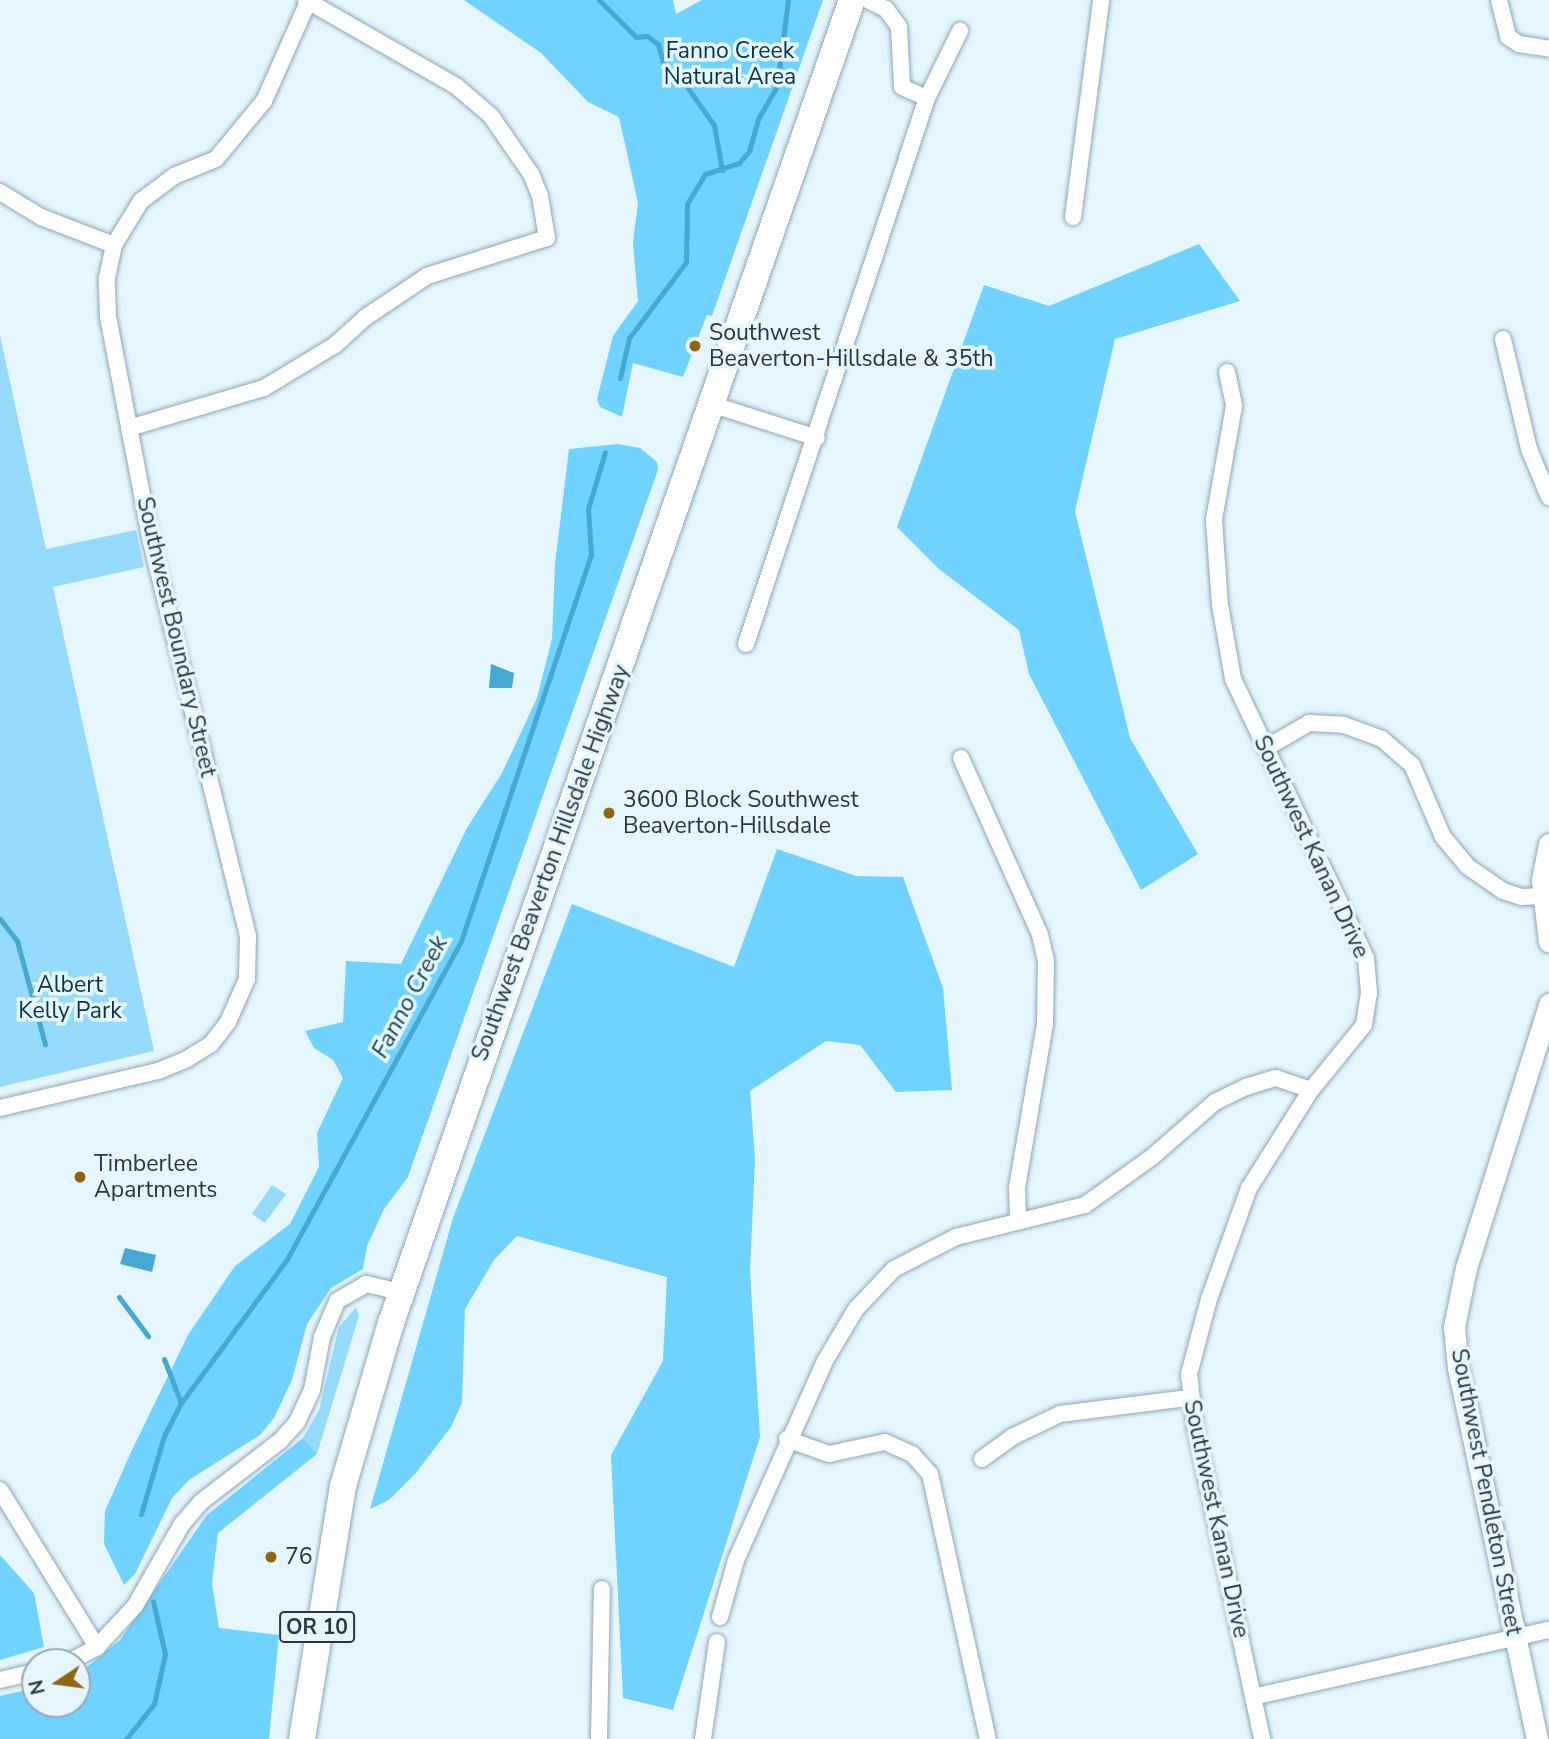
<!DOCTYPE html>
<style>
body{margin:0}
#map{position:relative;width:1549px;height:1739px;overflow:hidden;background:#e5f6ff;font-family:"Nunito Sans",sans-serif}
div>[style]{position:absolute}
.green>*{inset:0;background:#96dbfc}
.forest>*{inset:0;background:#70d2fe}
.water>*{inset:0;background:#45a9d4}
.stream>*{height:5px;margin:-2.5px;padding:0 2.5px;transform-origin:2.5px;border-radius:2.5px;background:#45a9d4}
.roads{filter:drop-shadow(0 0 2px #8da8b5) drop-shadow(0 0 2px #8da8b5)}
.minor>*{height:16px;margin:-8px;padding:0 8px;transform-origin:8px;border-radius:8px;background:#fff}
.tertiary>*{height:21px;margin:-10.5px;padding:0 10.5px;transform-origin:10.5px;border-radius:10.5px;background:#fff}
.primary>*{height:26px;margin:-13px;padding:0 13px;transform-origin:13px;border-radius:13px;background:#fff}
.dots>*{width:19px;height:19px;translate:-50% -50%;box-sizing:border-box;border:4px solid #e5f6ff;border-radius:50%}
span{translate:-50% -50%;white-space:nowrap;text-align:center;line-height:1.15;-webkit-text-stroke:7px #e5f6ff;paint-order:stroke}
.shield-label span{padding:2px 5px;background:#e5f6ff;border:2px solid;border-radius:5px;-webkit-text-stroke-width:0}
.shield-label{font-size:21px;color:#2b363b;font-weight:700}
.park-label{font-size:23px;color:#083547}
.poi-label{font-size:23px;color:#2b363b}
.left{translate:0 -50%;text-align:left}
.street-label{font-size:23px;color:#2b363b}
.water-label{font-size:24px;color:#1b4658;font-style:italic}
.north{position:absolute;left:21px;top:1648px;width:70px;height:70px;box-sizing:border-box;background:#e5f6ff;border:2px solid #9ba9b1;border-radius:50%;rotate:257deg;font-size:19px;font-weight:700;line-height:28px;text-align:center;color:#2b363b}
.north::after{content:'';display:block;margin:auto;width:24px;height:32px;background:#90670f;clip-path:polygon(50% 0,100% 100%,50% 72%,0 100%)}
</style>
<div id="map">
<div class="green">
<i style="clip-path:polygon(0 335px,46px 549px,136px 530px,144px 567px,53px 587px,154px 1051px,0 1087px)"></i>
<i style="clip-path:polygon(272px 1185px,286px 1194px,265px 1223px,252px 1214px)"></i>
<i style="clip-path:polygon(356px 1307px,359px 1316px,317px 1454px,303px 1438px,319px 1410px,339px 1327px)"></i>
</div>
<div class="forest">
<i style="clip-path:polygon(464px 0,673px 0,676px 14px,702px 0,823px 0,712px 316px,707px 315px,683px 377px,633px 363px,622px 417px,600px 407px,597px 399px,613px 336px,638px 301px,633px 242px,638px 203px,619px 117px,588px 102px,541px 53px)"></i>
<i style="clip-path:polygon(1199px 244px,1240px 301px,1115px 339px,1075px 511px,1130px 738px,1198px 854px,1141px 890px,1029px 674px,1019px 630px,939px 569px,897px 527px,984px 285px,1049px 306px)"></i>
<i style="clip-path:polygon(618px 444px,640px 448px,657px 462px,658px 470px,408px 1177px,384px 1209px,367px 1246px,363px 1269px,331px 1288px,307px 1324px,292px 1380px,274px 1418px,260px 1435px,189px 1480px,172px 1498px,135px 1574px,124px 1585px,104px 1544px,105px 1511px,132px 1450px,188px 1335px,235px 1266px,290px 1224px,319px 1167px,317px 1133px,343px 1078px,333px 1060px,314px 1048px,305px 1031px,343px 1022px,346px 961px,401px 964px,467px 828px,502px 773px,537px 698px,552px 639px,555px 564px,569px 449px)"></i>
<i style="clip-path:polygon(777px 849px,856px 876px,903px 877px,943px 988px,952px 1090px,896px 1092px,860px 1045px,826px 1041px,750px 1091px,755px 1160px,750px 1271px,760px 1437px,673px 1710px,623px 1698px,611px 1455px,663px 1361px,667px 1277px,517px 1236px,494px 1260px,465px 1309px,462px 1403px,451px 1427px,415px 1474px,389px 1500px,370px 1509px,453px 1218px,572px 904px,734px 967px)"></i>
<i style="clip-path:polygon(303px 1438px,317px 1454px,218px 1533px,212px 1583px,219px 1628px,279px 1635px,269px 1739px,0 1739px,0 1696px,35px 1688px,35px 1704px,77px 1704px,77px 1675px,120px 1640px,207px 1515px)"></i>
<i style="clip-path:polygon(0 1555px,34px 1593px,44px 1647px,0 1660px)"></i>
</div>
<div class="water">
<i style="clip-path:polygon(491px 664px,514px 673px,512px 688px,489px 688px)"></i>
<i style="clip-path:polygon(125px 1248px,156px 1255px,152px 1272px,120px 1264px)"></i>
</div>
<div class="stream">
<i style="left:599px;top:0;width:52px;rotate:45deg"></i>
<i style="left:636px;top:37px;width:11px;rotate:-5deg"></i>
<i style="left:647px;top:36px;width:14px;rotate:36deg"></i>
<i style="left:658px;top:44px;width:23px;rotate:75deg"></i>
<i style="left:664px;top:66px;width:15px;rotate:28deg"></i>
<i style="left:677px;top:73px;width:64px;rotate:54.6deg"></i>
<i style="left:714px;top:125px;width:46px;rotate:79.9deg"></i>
<i style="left:620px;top:378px;width:41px;rotate:-77.3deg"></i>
<i style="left:629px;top:338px;width:95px;rotate:-53.1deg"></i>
<i style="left:686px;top:262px;width:58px;rotate:-89deg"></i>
<i style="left:687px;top:204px;width:35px;rotate:-59deg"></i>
<i style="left:705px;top:174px;width:36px;rotate:-18deg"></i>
<i style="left:739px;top:163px;width:16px;rotate:-50deg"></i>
<i style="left:749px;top:151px;width:33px;rotate:-74deg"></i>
<i style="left:758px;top:119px;width:38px;rotate:-60deg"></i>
<i style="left:777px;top:86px;width:87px;rotate:-82.7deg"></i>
<i style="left:0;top:919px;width:28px;rotate:52deg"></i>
<i style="left:17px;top:941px;width:107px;rotate:74.8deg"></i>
<i style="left:119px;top:1297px;width:49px;rotate:53.4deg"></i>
<i style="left:164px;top:1359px;width:47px;rotate:68.9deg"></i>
<i style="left:141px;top:1514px;width:81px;rotate:-73.6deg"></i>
<i style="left:164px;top:1436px;width:37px;rotate:-63deg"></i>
<i style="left:181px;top:1403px;width:179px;rotate:-53.6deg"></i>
<i style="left:287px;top:1259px;width:362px;rotate:-61.3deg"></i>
<i style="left:461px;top:941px;width:408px;rotate:-71.4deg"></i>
<i style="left:591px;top:554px;width:45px;rotate:-93.8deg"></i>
<i style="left:588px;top:509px;width:59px;rotate:-73.4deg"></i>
<i style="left:126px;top:1739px;width:45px;rotate:-51.3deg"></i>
<i style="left:154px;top:1704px;width:51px;rotate:-77.6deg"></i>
<i style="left:165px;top:1654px;width:54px;rotate:-102.8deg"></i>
</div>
<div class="roads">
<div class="minor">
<i style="left:868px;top:0;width:20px;rotate:27deg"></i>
<i style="left:886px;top:9px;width:22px;rotate:54deg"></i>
<i style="left:899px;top:27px;width:60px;rotate:87.1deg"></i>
<i style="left:902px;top:87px;width:27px;rotate:24deg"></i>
<i style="left:1499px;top:0;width:38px;rotate:76deg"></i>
<i style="left:1508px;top:37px;width:13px;rotate:32deg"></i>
<i style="left:1519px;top:44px;width:30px;rotate:9deg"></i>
<i style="left:0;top:192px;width:48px;rotate:31.4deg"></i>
<i style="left:41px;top:217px;width:78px;rotate:21deg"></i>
<i style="left:1073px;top:217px;width:219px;rotate:-82.6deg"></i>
<i style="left:1503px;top:339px;width:113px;rotate:76.7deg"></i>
<i style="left:1529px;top:449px;width:52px;rotate:67.4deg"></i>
<i style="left:1227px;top:372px;width:35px;rotate:78deg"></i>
<i style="left:1234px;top:406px;width:116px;rotate:100deg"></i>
<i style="left:1214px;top:520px;width:85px;rotate:86deg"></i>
<i style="left:1220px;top:605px;width:75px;rotate:80deg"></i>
<i style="left:1233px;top:679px;width:309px;rotate:64.5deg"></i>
<i style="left:1366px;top:958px;width:35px;rotate:85deg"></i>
<i style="left:1369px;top:993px;width:32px;rotate:99deg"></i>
<i style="left:1364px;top:1025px;width:84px;rotate:129.2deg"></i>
<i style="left:1311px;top:1090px;width:116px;rotate:122.3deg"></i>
<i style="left:1249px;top:1188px;width:118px;rotate:109.8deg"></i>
<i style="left:1209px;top:1299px;width:78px;rotate:104.9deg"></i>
<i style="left:1189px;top:1374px;width:52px;rotate:83.4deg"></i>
<i style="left:1195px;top:1426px;width:320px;rotate:77.9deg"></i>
<i style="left:711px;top:404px;width:111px;rotate:17.8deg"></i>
<i style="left:129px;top:428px;width:141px;rotate:-16.5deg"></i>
<i style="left:264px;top:388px;width:83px;rotate:-31.2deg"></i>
<i style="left:335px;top:345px;width:42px;rotate:-42.1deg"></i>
<i style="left:366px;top:317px;width:73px;rotate:-33.9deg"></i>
<i style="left:427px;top:276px;width:126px;rotate:-17.6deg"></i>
<i style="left:547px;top:238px;width:43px;rotate:-99.5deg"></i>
<i style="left:540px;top:196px;width:24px;rotate:-112deg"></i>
<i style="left:531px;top:174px;width:70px;rotate:-124.6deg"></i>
<i style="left:491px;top:116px;width:46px;rotate:-139.4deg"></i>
<i style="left:456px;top:86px;width:173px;rotate:-150.2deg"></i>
<i style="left:746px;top:644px;width:575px;rotate:-71.66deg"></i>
<i style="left:927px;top:98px;width:75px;rotate:-63.8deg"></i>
<i style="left:1266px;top:748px;width:50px;rotate:-30.2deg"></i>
<i style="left:1309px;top:723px;width:35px;rotate:3deg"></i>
<i style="left:1344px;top:725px;width:40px;rotate:20.2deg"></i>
<i style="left:1382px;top:739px;width:40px;rotate:41deg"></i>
<i style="left:1412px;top:765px;width:78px;rotate:66.7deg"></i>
<i style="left:1443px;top:837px;width:38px;rotate:50deg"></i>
<i style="left:1467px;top:866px;width:44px;rotate:34.8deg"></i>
<i style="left:1503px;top:891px;width:20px;rotate:18deg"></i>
<i style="left:1522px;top:897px;width:21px;rotate:-3deg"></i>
<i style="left:961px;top:758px;width:194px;rotate:65.9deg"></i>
<i style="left:1040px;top:935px;width:26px;rotate:77deg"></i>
<i style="left:1046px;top:960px;width:64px;rotate:90.9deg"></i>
<i style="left:1045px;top:1024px;width:165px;rotate:99.7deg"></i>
<i style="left:1017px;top:1187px;width:34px;rotate:88deg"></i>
<i style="left:0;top:1108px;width:162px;rotate:-13.2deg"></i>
<i style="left:158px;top:1071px;width:31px;rotate:-22deg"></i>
<i style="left:187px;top:1059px;width:28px;rotate:-32deg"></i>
<i style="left:211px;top:1044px;width:28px;rotate:-52deg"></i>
<i style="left:228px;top:1022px;width:47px;rotate:-66.2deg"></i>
<i style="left:247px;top:979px;width:43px;rotate:-88.7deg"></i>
<i style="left:248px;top:936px;width:406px;rotate:-103.8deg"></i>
<i style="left:151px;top:542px;width:230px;rotate:-100.8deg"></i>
<i style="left:108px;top:316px;width:38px;rotate:-92deg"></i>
<i style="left:107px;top:278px;width:34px;rotate:-78deg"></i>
<i style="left:114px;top:245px;width:52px;rotate:-58.5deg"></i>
<i style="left:141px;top:201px;width:41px;rotate:-37.1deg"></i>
<i style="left:174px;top:176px;width:45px;rotate:-22deg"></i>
<i style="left:216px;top:159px;width:75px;rotate:-50.4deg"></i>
<i style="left:264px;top:101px;width:108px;rotate:-66deg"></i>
<i style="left:787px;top:1439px;width:45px;rotate:19.7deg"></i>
<i style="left:829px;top:1454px;width:57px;rotate:-12.1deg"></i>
<i style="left:885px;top:1442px;width:30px;rotate:24deg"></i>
<i style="left:912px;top:1454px;width:27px;rotate:48deg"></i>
<i style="left:930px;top:1474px;width:271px;rotate:77.7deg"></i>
<i style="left:982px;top:1459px;width:37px;rotate:-36deg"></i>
<i style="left:1012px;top:1437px;width:53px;rotate:-25.6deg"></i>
<i style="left:1060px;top:1414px;width:130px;rotate:-7.1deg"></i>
<i style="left:0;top:1490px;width:185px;rotate:58.3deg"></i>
<i style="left:720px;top:1617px;width:59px;rotate:-74.3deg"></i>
<i style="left:736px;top:1560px;width:218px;rotate:-65.9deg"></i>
<i style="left:825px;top:1361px;width:61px;rotate:-59.2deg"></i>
<i style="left:856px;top:1309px;width:55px;rotate:-46.5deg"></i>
<i style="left:894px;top:1269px;width:70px;rotate:-27.3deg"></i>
<i style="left:956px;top:1237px;width:133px;rotate:-13.9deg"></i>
<i style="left:1085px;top:1205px;width:82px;rotate:-35.6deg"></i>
<i style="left:1152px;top:1157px;width:84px;rotate:-41.1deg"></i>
<i style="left:1215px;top:1102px;width:34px;rotate:-26deg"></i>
<i style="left:1246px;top:1087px;width:31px;rotate:-17deg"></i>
<i style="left:1276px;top:1078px;width:37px;rotate:19deg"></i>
<i style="left:69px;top:1662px;width:32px;rotate:-28deg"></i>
<i style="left:97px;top:1647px;width:56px;rotate:-47.2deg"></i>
<i style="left:135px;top:1606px;width:95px;rotate:-60.2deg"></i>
<i style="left:182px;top:1524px;width:29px;rotate:-49deg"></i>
<i style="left:201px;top:1502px;width:100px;rotate:-37.7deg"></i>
<i style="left:280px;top:1441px;width:25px;rotate:-48deg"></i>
<i style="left:297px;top:1422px;width:35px;rotate:-65deg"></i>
<i style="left:312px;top:1390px;width:54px;rotate:-79.3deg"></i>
<i style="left:322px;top:1337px;width:39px;rotate:-67deg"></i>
<i style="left:337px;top:1301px;width:34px;rotate:-30deg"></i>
<i style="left:366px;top:1284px;width:36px;rotate:13deg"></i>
<i style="left:0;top:1680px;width:36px;rotate:-13deg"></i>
<i style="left:1253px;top:1697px;width:303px;rotate:-12.8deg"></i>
<i style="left:599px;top:1739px;width:150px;rotate:-88.9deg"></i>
<i style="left:703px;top:1739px;width:98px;rotate:-81.8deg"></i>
</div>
<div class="tertiary">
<i style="left:1549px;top:844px;width:37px;rotate:101deg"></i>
<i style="left:1542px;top:880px;width:62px;rotate:83.6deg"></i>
<i style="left:1537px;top:1739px;width:379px;rotate:-102deg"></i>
<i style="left:1458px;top:1368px;width:41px;rotate:-95.6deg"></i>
<i style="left:1454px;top:1327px;width:60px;rotate:-78.5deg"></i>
<i style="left:1466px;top:1268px;width:277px;rotate:-72.5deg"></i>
</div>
<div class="primary">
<i style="left:302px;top:1739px;width:256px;rotate:-80.8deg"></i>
<i style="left:343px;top:1486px;width:170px;rotate:-73.6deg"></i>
<i style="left:391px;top:1323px;width:1401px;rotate:-70.79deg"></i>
</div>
</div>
<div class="dots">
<i style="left:695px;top:346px;background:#90670f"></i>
<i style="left:609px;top:813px;background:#90670f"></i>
<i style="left:80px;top:1177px;background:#90670f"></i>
<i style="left:271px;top:1557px;background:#90670f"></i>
</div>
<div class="shield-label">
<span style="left:317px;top:1627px">OR 10</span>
</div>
<div class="park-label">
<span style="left:730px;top:64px">Fanno Creek<br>Natural Area</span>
<span style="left:70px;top:998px">Albert<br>Kelly Park</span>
</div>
<div class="poi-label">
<span class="left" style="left:709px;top:346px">Southwest<br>Beaverton-Hillsdale &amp; 35th</span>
<span class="left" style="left:623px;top:813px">3600 Block Southwest<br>Beaverton-Hillsdale</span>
<span class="left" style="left:94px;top:1177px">Timberlee<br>Apartments</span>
<span class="left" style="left:285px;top:1557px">76</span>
</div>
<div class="street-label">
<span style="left:176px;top:637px;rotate:77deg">Southwest Boundary Street</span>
<span style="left:1311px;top:847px;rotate:65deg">Southwest Kanan Drive</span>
<span style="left:551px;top:863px;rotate:-70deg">Southwest Beaverton Hillsdale Highway</span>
<span style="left:1486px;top:1492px;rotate:79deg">Southwest Pendleton Street</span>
<span style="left:1216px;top:1519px;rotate:78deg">Southwest Kanan Drive</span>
</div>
<div class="water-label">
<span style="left:410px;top:997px;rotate:-62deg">Fanno Creek</span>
</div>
<div class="north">N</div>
</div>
